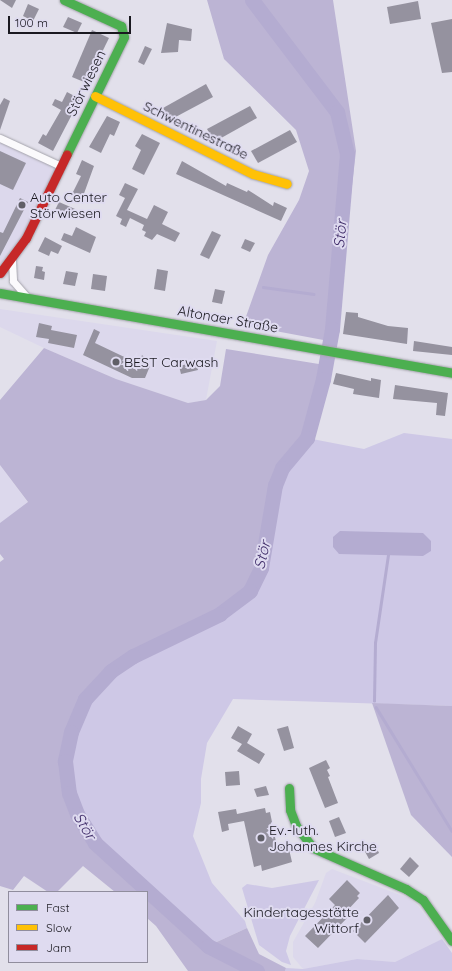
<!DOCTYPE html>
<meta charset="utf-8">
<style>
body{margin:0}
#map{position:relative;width:452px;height:971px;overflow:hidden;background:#e2e0eb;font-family:Quicksand,sans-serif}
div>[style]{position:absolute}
.built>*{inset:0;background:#dcd8ec}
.green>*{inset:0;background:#cec8e6}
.forest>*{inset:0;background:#bcb4d4}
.water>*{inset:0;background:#b4acd1}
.stream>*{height:2.5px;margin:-1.25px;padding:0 1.25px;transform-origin:1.25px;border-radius:1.25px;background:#b4acd1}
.river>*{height:15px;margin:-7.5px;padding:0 7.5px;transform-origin:7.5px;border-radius:7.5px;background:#b4acd1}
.building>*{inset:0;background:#95929f}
.roads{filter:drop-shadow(0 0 1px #a4a3ab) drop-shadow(0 0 1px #a4a3ab)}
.street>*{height:7px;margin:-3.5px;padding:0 3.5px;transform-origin:3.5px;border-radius:3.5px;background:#fbfafc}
.fast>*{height:9px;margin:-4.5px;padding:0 4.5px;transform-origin:4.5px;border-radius:4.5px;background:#4caf50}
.slow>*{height:9px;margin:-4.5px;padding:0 4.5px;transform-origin:4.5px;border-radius:4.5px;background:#ffc107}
.jam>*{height:9px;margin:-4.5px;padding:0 4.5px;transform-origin:4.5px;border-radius:4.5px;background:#c62828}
.dots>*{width:11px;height:11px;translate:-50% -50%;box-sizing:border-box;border:2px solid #dfdbf0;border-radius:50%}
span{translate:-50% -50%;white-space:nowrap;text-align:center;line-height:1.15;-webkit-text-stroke:4px #dfdbf0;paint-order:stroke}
.street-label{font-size:14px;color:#1a1920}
.poi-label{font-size:14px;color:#1a1920}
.left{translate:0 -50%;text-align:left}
.right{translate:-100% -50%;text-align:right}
.water-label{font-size:15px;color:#412e6a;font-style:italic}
.legend{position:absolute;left:8px;top:891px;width:140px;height:72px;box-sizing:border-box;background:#dfdbf0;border:1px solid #908d9d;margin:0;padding:5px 7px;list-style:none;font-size:12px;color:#1a1920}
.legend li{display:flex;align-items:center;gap:8px;height:20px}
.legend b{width:20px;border:1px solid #908d9d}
.scale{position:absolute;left:8px;top:16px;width:123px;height:18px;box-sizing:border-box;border:2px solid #1a1920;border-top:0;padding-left:5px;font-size:12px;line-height:14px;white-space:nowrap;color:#1a1920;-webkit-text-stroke:3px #dfdbf0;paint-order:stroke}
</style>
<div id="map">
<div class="built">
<i style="clip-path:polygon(0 138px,61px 166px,26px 238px,0 273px)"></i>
<i style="clip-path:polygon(0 309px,217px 341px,206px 400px,188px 403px,116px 379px,44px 348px,0 327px)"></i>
<i style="clip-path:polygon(0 465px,29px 504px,0 527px)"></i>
<i style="clip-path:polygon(332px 869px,408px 898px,418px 906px,442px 939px,395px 962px,357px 959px,303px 969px,293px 957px,293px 942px,315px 903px,326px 873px)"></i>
</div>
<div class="green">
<i style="clip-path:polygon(404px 433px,452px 439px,452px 706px,233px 699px,207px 743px,201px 779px,201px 803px,193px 836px,212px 883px,245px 921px,247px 928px,208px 946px,95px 843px,77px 814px,69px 793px,65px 761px,71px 732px,85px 699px,111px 671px,256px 580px,265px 550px,275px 485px,282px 468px,307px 438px,364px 449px)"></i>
<i style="clip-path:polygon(319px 880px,290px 936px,286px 951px,291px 965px,282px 962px,259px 945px,242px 888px,247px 884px,272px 888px)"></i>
<i style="clip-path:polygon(442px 939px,452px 953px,452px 971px,285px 971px,286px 968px,303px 969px,357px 959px,395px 962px)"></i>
</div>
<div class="forest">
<i style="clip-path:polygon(207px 0,333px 0,356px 151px,334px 342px,243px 325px,268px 255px,299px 200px,309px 171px,296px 130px,224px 59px)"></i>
<i style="clip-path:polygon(44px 348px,116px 379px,188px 403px,206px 400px,220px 386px,226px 349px,325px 365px,307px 438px,282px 468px,275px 485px,261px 568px,250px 591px,220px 614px,133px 656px,110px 671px,85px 699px,71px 732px,65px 761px,69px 793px,77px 814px,95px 843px,208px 946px,247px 928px,259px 954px,286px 968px,285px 971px,188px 971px,156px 926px,147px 918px,147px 892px,115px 892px,83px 866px,57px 892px,48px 892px,24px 876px,13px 890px,0 886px,0 562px,4px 559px,0 554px,0 523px,28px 502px,0 465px,0 400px)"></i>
<i style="clip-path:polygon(372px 703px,452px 706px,452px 857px,411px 815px)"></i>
</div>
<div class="water">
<i style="clip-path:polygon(340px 531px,423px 533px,431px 541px,431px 551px,423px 556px,339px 554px,333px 547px,333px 537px)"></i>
</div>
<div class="stream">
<i style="left:263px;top:287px;width:51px;rotate:7.8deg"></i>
<i style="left:374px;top:701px;width:58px;rotate:-89deg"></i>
<i style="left:375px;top:643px;width:89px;rotate:-81.6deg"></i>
<i style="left:376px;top:707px;width:145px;rotate:58.5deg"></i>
</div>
<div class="river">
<i style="left:252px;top:0;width:141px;rotate:52.8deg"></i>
<i style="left:337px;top:112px;width:43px;rotate:76.6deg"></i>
<i style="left:347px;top:154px;width:176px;rotate:94.9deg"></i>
<i style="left:332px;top:329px;width:51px;rotate:100.2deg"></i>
<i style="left:323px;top:379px;width:61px;rotate:105.2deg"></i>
<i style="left:307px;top:438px;width:39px;rotate:130deg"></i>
<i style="left:282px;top:468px;width:18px;rotate:112deg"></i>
<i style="left:275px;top:485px;width:84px;rotate:99.6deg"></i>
<i style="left:261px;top:568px;width:25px;rotate:116deg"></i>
<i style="left:250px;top:591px;width:38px;rotate:143deg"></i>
<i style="left:220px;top:614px;width:97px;rotate:154.2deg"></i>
<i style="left:133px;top:656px;width:27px;rotate:146deg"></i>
<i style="left:111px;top:671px;width:38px;rotate:133deg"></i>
<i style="left:85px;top:699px;width:36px;rotate:113deg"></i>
<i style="left:71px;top:732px;width:30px;rotate:102deg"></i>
<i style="left:65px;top:761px;width:32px;rotate:83deg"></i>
<i style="left:69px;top:793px;width:22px;rotate:69deg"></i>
<i style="left:77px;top:814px;width:34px;rotate:58deg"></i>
<i style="left:95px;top:843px;width:153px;rotate:42.3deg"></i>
<i style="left:208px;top:946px;width:55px;rotate:27deg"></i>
</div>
<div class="building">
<i style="clip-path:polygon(0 0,16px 0,12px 8px)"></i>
<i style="clip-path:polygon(418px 1px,421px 19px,390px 24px,387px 7px)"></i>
<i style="clip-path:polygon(28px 4px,39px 9px,33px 21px,23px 16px)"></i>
<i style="clip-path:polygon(68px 17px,82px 23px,77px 33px,63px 27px)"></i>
<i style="clip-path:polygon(452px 19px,452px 72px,442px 73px,431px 23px)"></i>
<i style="clip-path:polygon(167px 23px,192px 29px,191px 41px,179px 40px,178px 52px,161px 53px)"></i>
<i style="clip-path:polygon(92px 30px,109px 38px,88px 81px,84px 82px,72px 77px)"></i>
<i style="clip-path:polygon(145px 46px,152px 49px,144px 65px,138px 62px)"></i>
<i style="clip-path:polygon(206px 84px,213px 97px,170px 120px,163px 108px)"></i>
<i style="clip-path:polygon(67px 92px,80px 99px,53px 151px,38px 143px,43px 134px,46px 136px,61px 110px,52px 105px,55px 99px,62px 102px)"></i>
<i style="clip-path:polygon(4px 98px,10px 101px,0 130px,0 105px)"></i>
<i style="clip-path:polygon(250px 106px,257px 118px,214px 142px,207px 129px)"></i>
<i style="clip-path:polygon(107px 116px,120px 122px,114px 136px,110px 134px,101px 153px,89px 147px)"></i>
<i style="clip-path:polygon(290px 130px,297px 142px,258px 163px,251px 151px)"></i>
<i style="clip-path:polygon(142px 134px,160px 143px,144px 175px,132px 169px,141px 150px,135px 146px)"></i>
<i style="clip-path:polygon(0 151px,26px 163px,13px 190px,0 184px)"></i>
<i style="clip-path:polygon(82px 160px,94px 166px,82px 199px,72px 194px,81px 176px,76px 174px)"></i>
<i style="clip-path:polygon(182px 161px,226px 186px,227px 183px,247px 192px,248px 190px,273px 206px,274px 202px,287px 208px,281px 221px,176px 174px)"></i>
<i style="clip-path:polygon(125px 183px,138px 189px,127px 210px,147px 219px,154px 205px,168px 212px,162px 224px,180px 233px,175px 242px,157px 234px,152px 240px,144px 236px,146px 232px,142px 230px,144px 225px,130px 218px,126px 227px,120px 224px,122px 219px,116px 216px,125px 198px,119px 195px)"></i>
<i style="clip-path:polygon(20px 198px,28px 202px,0 256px,0 232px,3px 233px)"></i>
<i style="clip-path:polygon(59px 202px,75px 209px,71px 218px,54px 212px)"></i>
<i style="clip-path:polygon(76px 227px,96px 237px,90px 253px,61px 240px,64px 233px,72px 236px)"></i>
<i style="clip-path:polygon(212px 231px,221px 235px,209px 259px,200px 255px)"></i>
<i style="clip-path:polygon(45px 237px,62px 246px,58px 254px,51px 251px,49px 256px,38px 251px)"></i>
<i style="clip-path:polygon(245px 239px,255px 243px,250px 252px,241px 248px)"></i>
<i style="clip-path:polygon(36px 266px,43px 267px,42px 271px,45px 272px,44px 280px,34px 278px)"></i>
<i style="clip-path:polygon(157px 269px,168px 271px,165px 291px,154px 289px)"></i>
<i style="clip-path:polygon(66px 271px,78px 273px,75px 286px,63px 284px)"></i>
<i style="clip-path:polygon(93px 274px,107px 276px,105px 291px,91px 289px)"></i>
<i style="clip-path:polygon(215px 289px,225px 291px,222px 304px,212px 302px)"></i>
<i style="clip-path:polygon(346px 312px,358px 313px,358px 317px,388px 326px,408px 328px,407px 344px,343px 334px)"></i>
<i style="clip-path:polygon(39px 323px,52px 326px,51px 330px,77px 335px,74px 348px,48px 343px,49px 339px,36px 337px)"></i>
<i style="clip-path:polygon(94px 329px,100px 332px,95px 343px,139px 364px,142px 355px,147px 360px,150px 366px,145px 378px,132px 378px,83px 355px)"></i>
<i style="clip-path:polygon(414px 341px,452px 347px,452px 355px,413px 351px)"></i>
<i style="clip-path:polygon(196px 362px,198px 370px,181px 374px,179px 366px)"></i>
<i style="clip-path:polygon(336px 373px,371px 381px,371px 378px,381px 380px,379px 398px,353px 394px,354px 389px,333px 384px)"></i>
<i style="clip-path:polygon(395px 385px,448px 393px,445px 416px,436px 415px,437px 403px,393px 399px)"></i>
<i style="clip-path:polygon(238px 726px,252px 734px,247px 743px,265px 754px,259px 764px,237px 751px,242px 744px,231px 738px)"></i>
<i style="clip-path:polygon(288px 726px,294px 748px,284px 751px,277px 729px)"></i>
<i style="clip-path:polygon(326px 760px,330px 768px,327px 770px,330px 776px,328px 777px,338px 803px,325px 808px,309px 768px)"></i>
<i style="clip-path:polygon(239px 771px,240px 785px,226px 786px,225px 772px)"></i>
<i style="clip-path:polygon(266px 786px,269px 795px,257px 797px,254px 789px)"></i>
<i style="clip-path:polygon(265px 808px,266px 813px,270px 812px,277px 847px,288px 845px,292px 862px,262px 871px,261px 865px,254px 867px,244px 821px,228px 824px,229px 830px,222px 832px,218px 812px,236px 809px,237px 814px)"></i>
<i style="clip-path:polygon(339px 817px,346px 833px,335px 837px,329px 821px)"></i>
<i style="clip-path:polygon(374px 842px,379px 853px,369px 859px,363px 848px)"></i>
<i style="clip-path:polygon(410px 857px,419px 866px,409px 877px,400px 869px)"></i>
<i style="clip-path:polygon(347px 880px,360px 893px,357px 896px,359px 898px,344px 914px,348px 917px,318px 948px,305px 936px,335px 905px,329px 899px)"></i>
<i style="clip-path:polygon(388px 895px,399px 908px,365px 943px,353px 931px)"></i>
</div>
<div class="roads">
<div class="street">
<i style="left:0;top:138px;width:67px;rotate:24.7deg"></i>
<i style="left:12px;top:260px;width:21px;rotate:87deg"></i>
<i style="left:13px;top:281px;width:21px;rotate:49deg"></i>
</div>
<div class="fast">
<i style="left:64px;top:0;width:63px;rotate:24.5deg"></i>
<i style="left:121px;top:26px;width:11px;rotate:75deg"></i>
<i style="left:124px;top:37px;width:130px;rotate:116deg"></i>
<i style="left:0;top:293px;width:459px;rotate:10deg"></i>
<i style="left:289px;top:788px;width:22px;rotate:87deg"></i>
<i style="left:290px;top:810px;width:17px;rotate:69deg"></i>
<i style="left:296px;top:826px;width:28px;rotate:52deg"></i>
<i style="left:313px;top:848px;width:102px;rotate:23.8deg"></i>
<i style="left:406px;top:889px;width:20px;rotate:33deg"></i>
<i style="left:423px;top:900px;width:50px;rotate:54.7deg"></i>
</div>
<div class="slow">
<i style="left:95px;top:96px;width:176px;rotate:26.3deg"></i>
<i style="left:253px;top:174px;width:35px;rotate:16deg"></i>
</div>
<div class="jam">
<i style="left:0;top:273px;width:44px;rotate:-53.4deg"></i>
<i style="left:26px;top:238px;width:93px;rotate:-64deg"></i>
</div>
</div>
<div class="dots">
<i style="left:22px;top:205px;background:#605f67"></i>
<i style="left:116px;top:362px;background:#605f67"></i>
<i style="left:261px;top:838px;background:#605f67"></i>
<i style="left:367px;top:920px;background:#605f67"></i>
</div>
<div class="street-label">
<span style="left:86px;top:83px;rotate:-64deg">Störwiesen</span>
<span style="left:196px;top:130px;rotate:26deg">Schwentinestraße</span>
<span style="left:228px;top:319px;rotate:10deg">Altonaer Straße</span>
</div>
<div class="poi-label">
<span class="left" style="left:30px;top:205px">Auto Center<br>Störwiesen</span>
<span class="left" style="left:124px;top:362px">BEST Carwash</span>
<span class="left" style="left:269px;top:838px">Ev.-luth.<br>Johannes Kirche</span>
<span class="right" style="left:359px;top:920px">Kindertagesstätte<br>Wittorf</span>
</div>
<div class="water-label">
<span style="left:340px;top:234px;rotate:-85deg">Stör</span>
<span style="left:262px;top:555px;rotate:-77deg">Stör</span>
<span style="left:85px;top:826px;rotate:59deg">Stör</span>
</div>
<ul class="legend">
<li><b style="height:5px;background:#4caf50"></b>Fast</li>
<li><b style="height:5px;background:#ffc107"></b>Slow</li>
<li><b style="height:5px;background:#c62828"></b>Jam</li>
</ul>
<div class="scale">100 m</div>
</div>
